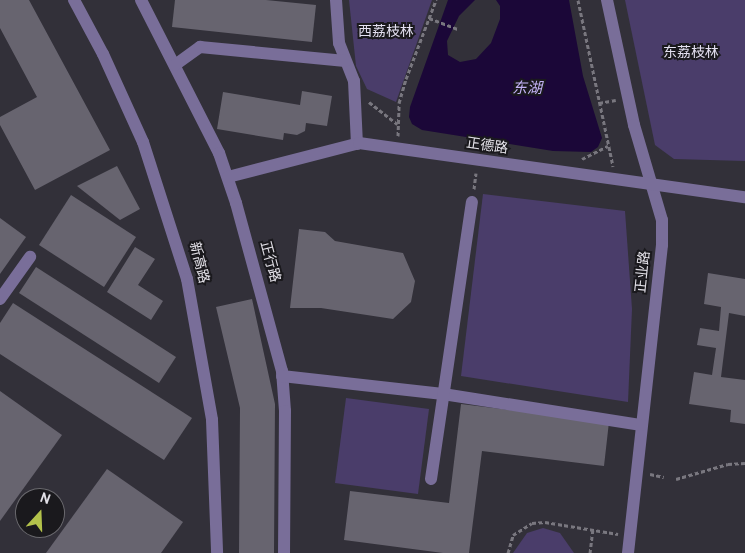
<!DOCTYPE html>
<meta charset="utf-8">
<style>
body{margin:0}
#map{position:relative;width:745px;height:553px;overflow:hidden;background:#323039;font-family:Overpass,"Noto Sans SC",sans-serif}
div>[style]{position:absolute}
.green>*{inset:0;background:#4a3d6a}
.water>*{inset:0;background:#1b0738}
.building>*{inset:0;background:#67646f}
.path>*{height:3px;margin-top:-1.5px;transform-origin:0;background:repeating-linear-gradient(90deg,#79777f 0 4px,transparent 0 6.5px)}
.minor>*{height:12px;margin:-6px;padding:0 6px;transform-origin:6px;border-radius:6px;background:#796e99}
span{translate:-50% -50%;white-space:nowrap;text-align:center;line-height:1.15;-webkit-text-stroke:4px #1a191d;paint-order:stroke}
.park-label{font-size:14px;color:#e4e0f1}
.street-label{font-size:14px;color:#e3e1e8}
.water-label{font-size:15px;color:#c3b2f5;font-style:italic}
.north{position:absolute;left:15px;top:488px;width:50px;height:50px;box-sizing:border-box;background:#1a191d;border:1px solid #6a696e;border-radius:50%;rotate:20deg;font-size:14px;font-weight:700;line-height:20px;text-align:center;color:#e3e1e8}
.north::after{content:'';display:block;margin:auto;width:18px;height:22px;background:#b3c24b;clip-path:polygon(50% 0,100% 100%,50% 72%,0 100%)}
</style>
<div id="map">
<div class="green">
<i style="clip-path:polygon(349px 0,432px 0,396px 102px,367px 89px,356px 66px)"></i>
<i style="clip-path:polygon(625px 0,745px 0,745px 161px,674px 159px,655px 145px)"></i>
<i style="clip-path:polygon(483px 194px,625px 211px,632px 309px,628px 402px,461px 376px)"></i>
<i style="clip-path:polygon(346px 398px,429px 409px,418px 494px,335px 483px)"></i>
<i style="clip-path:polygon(543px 528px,560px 533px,574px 553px,513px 553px,527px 533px)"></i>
</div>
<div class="water">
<i style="clip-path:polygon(448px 0,475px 0,459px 16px,447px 41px,448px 55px,460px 62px,476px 59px,491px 43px,500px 19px,500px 6px,496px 0,569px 0,583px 76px,602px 138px,598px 147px,591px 152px,553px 151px,422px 130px,412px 124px,409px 117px,410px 107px)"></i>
</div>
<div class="building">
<i style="clip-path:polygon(0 0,29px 0,110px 150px,35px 190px,0 125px,0 117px,37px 97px,0 28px)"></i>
<i style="clip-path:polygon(175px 0,266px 0,316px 5px,312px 42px,172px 27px)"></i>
<i style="clip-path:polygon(302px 91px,332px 96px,327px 126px,306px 123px,305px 131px,297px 135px,284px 133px,283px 140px,217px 129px,223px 92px,300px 105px)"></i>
<i style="clip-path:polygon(117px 166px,140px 209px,120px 220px,77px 186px)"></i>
<i style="clip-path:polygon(71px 195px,136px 237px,104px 287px,39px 245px)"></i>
<i style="clip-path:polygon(0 218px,26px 237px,0 274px)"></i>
<i style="clip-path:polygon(299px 229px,325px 232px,335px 241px,403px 253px,415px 281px,411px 302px,393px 319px,321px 308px,290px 308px)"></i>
<i style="clip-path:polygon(135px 247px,155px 259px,138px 285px,163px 301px,151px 320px,107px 292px)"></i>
<i style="clip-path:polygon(36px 267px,176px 357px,159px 383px,19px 293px)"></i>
<i style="clip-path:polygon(708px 273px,745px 279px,745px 316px,729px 313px,721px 377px,745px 380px,745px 424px,730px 422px,731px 410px,689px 404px,694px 372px,712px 375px,716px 348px,697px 345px,700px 328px,719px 331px,721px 307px,704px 304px)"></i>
<i style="clip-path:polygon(252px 299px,275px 404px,274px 553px,239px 553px,240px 408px,216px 307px)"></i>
<i style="clip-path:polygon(13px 303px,192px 418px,164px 460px,0 354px,0 323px)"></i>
<i style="clip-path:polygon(0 391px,62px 435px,0 521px)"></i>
<i style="clip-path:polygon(461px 404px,609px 422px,604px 466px,482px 451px,469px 553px,443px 553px,344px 540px,350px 491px,449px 503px)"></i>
<i style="clip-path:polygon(107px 469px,183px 522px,161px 553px,46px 553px)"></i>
</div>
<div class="path">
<i style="left:578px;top:0;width:170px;rotate:78.1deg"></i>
<i style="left:429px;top:18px;width:31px;rotate:21deg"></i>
<i style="left:369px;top:102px;width:36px;rotate:38deg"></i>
<i style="left:599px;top:103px;width:17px;rotate:-10deg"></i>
<i style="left:398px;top:136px;width:33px;rotate:-88deg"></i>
<i style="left:399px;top:103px;width:25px;rotate:-74deg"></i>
<i style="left:406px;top:79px;width:85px;rotate:-69.2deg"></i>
<i style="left:582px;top:159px;width:29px;rotate:-27deg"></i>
<i style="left:474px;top:189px;width:16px;rotate:-83deg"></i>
<i style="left:650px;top:474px;width:14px;rotate:12deg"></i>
<i style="left:676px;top:479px;width:54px;rotate:-16.1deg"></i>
<i style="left:728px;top:464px;width:17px;rotate:-3deg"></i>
<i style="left:508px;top:553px;width:19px;rotate:-74deg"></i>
<i style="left:513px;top:535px;width:22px;rotate:-32deg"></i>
<i style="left:532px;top:523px;width:13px;rotate:-4deg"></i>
<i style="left:545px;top:522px;width:74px;rotate:9.3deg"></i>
<i style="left:590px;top:553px;width:23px;rotate:-83deg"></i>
</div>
<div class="minor">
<i style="left:74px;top:0;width:61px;rotate:61.8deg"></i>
<i style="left:103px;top:54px;width:97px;rotate:65.6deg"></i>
<i style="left:143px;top:142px;width:144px;rotate:72.2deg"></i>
<i style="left:187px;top:279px;width:143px;rotate:79.9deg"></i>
<i style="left:212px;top:420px;width:133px;rotate:87.8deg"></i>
<i style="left:141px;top:0;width:172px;rotate:63deg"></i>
<i style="left:219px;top:153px;width:53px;rotate:71.2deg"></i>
<i style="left:236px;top:203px;width:174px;rotate:74.7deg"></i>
<i style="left:282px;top:371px;width:40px;rotate:85.7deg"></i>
<i style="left:285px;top:411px;width:142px;rotate:90.4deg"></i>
<i style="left:336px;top:0;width:43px;rotate:86deg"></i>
<i style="left:339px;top:43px;width:41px;rotate:68.5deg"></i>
<i style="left:354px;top:81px;width:63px;rotate:87.3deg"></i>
<i style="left:607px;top:0;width:128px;rotate:77.8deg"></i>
<i style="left:634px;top:125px;width:99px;rotate:73.6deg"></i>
<i style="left:662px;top:220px;width:25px;rotate:90deg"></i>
<i style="left:662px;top:245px;width:310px;rotate:96.3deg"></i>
<i style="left:175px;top:65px;width:31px;rotate:-36deg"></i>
<i style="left:200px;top:47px;width:146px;rotate:5.5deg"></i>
<i style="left:228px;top:177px;width:135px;rotate:-14.5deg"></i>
<i style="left:359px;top:143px;width:390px;rotate:8deg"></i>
<i style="left:0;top:299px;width:52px;rotate:-54.5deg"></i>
<i style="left:282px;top:376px;width:162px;rotate:6.4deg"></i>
<i style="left:443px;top:394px;width:201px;rotate:8.9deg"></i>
<i style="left:431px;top:479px;width:280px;rotate:-81.6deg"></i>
</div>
<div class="park-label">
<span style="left:386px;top:33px">西荔枝林</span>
<span style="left:691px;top:54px">东荔枝林</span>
</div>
<div class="street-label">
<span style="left:487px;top:147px;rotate:8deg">正德路</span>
<span style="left:269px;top:262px;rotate:75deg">正行路</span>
<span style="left:198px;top:263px;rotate:76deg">新高路</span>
<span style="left:644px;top:272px;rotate:-84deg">正业路</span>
</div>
<div class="water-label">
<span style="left:527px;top:90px">东湖</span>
</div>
<div class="north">N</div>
</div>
